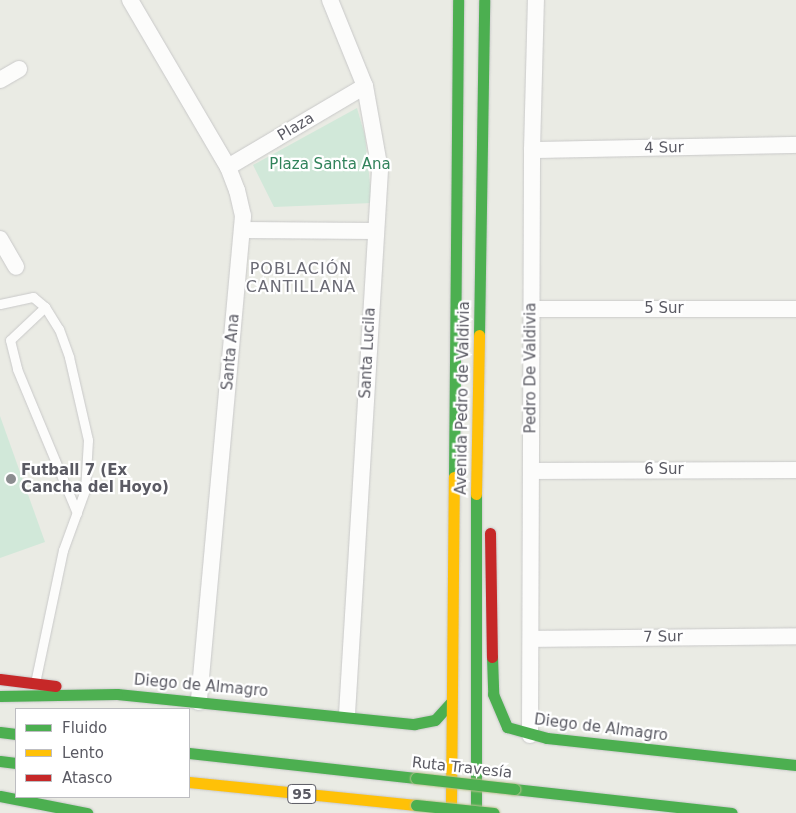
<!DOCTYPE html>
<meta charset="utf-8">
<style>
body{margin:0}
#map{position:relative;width:796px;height:813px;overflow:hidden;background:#eaebe4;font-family:"DejaVu Sans",sans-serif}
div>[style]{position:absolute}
.green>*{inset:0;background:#d1e8d9}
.roads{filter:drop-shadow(0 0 1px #c9c9c9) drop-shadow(0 0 1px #c9c9c9)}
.lane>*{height:9px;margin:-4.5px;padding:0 4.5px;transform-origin:4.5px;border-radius:4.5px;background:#fcfcfb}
.street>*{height:16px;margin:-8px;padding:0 8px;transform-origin:8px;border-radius:8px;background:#fcfcfb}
.fast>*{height:11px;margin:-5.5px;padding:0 5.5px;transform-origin:5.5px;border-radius:5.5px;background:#4caf50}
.slow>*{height:11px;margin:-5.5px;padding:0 5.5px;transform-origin:5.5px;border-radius:5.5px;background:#ffc107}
.jam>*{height:11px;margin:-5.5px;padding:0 5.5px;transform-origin:5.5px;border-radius:5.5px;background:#c62828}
.bridges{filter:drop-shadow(0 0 1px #bbc292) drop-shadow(0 0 1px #bbc292)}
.fast-bridge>*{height:11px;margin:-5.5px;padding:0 5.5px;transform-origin:5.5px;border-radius:5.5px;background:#4caf50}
.dots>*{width:14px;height:14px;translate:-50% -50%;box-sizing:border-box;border:2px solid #fff;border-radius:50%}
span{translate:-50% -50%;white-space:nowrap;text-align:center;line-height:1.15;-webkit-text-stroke:4.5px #fff;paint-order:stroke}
.shield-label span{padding:1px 4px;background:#fff;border:1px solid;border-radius:4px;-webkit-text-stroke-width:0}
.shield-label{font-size:14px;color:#5a5a63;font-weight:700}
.street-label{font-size:15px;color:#5a5a63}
.park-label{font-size:15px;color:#31835b}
.poi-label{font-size:15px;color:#5a5a63;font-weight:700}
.left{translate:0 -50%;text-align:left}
.neighbourhood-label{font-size:16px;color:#6b6b75;letter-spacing:1px}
.legend{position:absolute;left:15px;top:708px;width:175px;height:90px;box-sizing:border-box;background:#fff;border:1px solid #bdbdc1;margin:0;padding:6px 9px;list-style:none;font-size:15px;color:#5a5a63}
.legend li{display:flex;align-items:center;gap:10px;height:25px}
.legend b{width:25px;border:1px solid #bdbdc1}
</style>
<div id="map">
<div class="green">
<i style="clip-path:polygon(357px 108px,365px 136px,372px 203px,274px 207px,253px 165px)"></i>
<i style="clip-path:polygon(0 416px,45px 542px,0 558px)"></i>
</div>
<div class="roads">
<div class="lane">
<i style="left:0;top:304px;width:34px;rotate:-12deg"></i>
<i style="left:33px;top:297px;width:16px;rotate:40deg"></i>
<i style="left:45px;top:307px;width:26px;rotate:58deg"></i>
<i style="left:59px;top:329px;width:30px;rotate:70deg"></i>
<i style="left:69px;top:357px;width:85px;rotate:77.1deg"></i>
<i style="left:88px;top:440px;width:50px;rotate:93.4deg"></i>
<i style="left:85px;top:490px;width:64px;rotate:110.1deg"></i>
<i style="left:63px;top:550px;width:136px;rotate:101.9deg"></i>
<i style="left:45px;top:307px;width:48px;rotate:136.7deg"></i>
<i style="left:10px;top:340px;width:30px;rotate:76deg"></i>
<i style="left:17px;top:369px;width:156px;rotate:67.4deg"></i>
</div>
<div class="street">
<i style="left:130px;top:0;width:194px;rotate:59.6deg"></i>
<i style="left:228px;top:167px;width:25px;rotate:69deg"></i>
<i style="left:237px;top:190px;width:27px;rotate:77deg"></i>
<i style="left:243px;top:216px;width:488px;rotate:95.2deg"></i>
<i style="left:330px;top:0;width:93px;rotate:67.9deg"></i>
<i style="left:365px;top:86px;width:85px;rotate:79.9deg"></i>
<i style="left:380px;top:170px;width:545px;rotate:93.47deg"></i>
<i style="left:0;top:80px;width:22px;rotate:-30deg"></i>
<i style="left:532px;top:150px;width:264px;rotate:-1.1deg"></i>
<i style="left:228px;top:167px;width:159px;rotate:-30.6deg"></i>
<i style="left:242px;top:230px;width:134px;rotate:0.4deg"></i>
<i style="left:0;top:239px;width:32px;rotate:60deg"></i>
<i style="left:532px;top:309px;width:264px"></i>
<i style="left:531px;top:471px;width:265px;rotate:-0.2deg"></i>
<i style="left:531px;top:639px;width:265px;rotate:-0.6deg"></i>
<i style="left:530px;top:735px;width:585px;rotate:-89.8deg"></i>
<i style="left:532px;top:150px;width:150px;rotate:-88.5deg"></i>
</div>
<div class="fast">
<i style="left:479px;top:335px;width:335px;rotate:-89.1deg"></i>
<i style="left:454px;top:477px;width:477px;rotate:-89.5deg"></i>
<i style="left:492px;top:657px;width:37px;rotate:88deg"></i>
<i style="left:493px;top:694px;width:36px;rotate:67deg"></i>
<i style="left:507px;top:727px;width:41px;rotate:15.4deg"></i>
<i style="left:547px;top:738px;width:250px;rotate:6.2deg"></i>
<i style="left:117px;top:694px;width:299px;rotate:5.8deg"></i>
<i style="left:414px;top:724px;width:21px;rotate:-11deg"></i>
<i style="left:435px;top:720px;width:24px;rotate:-48deg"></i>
<i style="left:0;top:696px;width:117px;rotate:-1deg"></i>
<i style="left:0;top:732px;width:16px;rotate:7deg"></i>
<i style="left:189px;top:753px;width:228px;rotate:6.3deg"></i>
<i style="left:0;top:761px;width:16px;rotate:7deg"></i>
<i style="left:514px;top:789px;width:219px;rotate:6.3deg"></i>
<i style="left:0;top:796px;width:89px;rotate:11.1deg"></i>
<i style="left:476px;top:807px;width:313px;rotate:-90deg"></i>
</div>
<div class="slow">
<i style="left:476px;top:494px;width:159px;rotate:-88.9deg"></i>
<i style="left:189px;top:782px;width:228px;rotate:5.8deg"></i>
<i style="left:451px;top:804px;width:327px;rotate:-89.5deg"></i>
</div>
<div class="jam">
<i style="left:490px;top:533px;width:124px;rotate:89.1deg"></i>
<i style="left:0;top:679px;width:56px;rotate:7.1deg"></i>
</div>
</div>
<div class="bridges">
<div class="fast-bridge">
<i style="left:416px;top:778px;width:99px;rotate:6.4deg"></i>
<i style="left:416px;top:805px;width:78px;rotate:5.9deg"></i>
</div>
</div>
<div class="dots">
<i style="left:11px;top:479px;background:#8c8d90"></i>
</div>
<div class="shield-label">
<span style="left:302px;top:794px">95</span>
</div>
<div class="street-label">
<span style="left:296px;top:127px;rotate:-31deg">Plaza</span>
<span style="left:664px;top:148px;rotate:-1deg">4 Sur</span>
<span style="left:664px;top:309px">5 Sur</span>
<span style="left:231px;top:352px;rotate:-85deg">Santa Ana</span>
<span style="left:368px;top:353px;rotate:-87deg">Santa Lucila</span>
<span style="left:531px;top:368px;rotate:-90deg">Pedro De Valdivia</span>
<span style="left:463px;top:398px;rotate:-89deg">Avenida Pedro de Valdivia</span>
<span style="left:664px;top:470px">6 Sur</span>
<span style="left:663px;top:637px;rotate:-1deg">7 Sur</span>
<span style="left:201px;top:686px;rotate:5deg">Diego de Almagro</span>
<span style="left:601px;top:728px;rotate:7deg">Diego de Almagro</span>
<span style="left:462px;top:768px;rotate:6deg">Ruta Travesía</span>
</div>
<div class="park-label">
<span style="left:330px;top:165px">Plaza Santa Ana</span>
</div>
<div class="poi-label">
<span class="left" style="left:21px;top:479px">Futball 7 (Ex<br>Cancha del Hoyo)</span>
</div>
<div class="neighbourhood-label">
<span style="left:301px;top:278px">POBLACIÓN<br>CANTILLANA</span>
</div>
<ul class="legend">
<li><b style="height:6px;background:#4caf50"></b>Fluido</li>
<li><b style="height:6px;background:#ffc107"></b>Lento</li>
<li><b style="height:6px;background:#c62828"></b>Atasco</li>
</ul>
</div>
